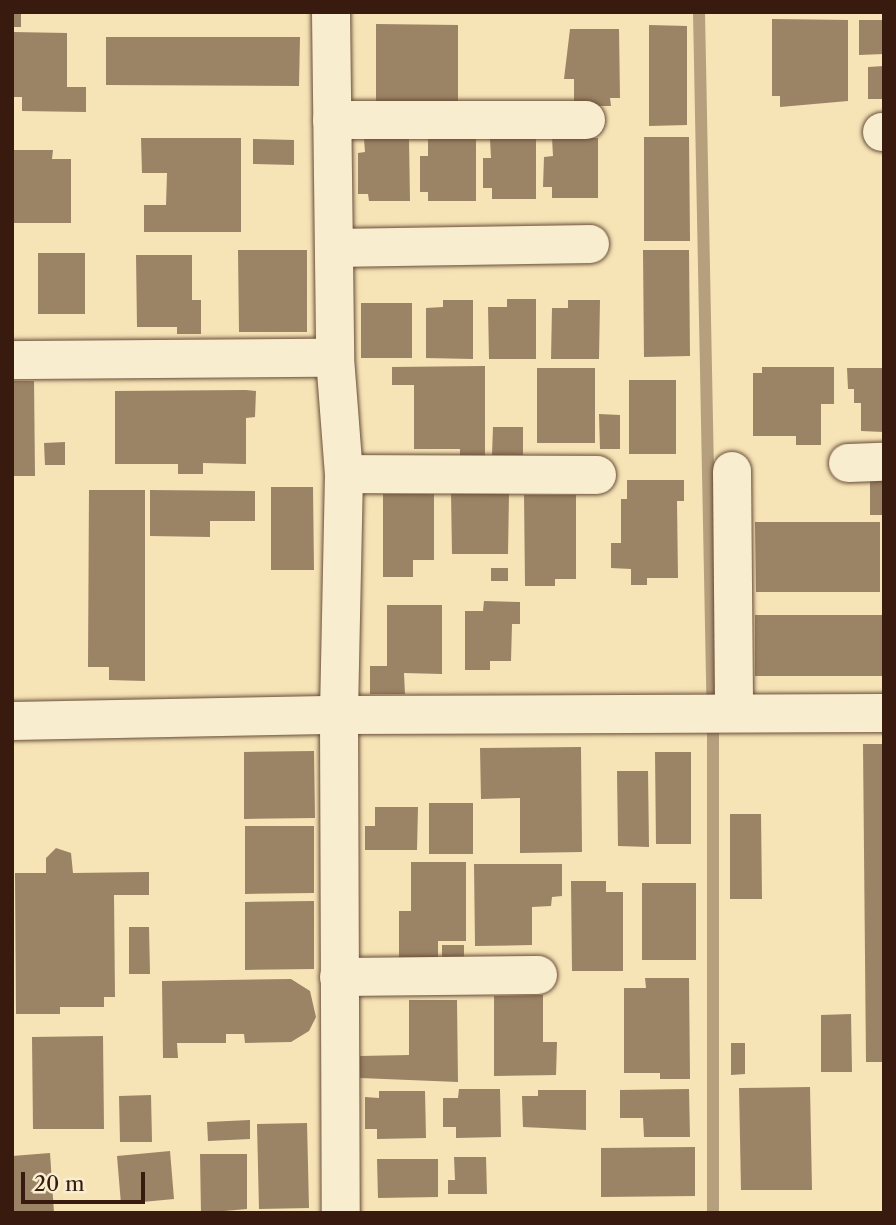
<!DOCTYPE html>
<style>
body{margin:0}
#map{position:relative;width:896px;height:1225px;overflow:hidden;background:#f6e3b6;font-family:"Libre Caslon Text",serif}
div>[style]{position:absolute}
.stream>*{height:12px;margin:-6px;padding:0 6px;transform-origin:6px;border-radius:6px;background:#b59f7d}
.building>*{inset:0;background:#9b8365}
.roads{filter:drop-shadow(0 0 2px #684d38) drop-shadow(0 0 2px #684d38)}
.minor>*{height:38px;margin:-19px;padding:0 19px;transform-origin:19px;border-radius:19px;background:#f9edd0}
span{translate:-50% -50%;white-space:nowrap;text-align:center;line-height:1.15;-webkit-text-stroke:5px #f9edd0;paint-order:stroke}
.frame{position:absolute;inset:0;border:14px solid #381b0e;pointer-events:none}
.scale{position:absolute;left:21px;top:1172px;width:124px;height:32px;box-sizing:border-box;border:4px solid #381b0e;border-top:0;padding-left:9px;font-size:21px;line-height:24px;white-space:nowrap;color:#381b0e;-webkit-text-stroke:5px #f9edd0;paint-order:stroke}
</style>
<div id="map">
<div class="stream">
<i style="left:699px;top:12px;width:714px;rotate:88.88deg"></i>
<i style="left:713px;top:726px;width:487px;rotate:90deg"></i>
</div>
<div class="building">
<i style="clip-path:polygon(12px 12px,21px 12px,21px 27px,12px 27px)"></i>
<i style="clip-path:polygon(772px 19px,848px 20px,848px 101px,780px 107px,780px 96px,772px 96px)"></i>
<i style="clip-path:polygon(859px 20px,884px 20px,884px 54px,859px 55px)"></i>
<i style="clip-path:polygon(376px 24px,458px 25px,458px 105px,376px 105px)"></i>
<i style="clip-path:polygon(649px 25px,687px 26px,687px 125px,649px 126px)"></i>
<i style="clip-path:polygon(570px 29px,619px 29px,620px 98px,610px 98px,611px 106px,574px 106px,574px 79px,564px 79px)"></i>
<i style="clip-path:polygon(12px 32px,67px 33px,67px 87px,86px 87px,86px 112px,22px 111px,22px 97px,12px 97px)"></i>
<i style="clip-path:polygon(106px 37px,300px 37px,299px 86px,106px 85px)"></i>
<i style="clip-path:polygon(884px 66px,884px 99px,868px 99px,868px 67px)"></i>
<i style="clip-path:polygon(644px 137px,689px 137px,690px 241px,644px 241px)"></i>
<i style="clip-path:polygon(141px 138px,241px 138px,241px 232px,144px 232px,144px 205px,166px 205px,167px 173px,142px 173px)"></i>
<i style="clip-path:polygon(428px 138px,476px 139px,476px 201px,428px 201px,428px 192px,420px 192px,420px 156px,428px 156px)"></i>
<i style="clip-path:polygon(552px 138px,598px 138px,598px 198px,552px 198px,552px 187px,543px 187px,544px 157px,553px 156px)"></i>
<i style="clip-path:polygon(253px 139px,294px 140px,294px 165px,253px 164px)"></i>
<i style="clip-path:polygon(364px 139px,409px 139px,410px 201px,369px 201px,368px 194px,358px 194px,358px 153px,365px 152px)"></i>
<i style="clip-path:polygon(490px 139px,536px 139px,536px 199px,492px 199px,492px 188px,483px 188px,483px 158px,491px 158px)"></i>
<i style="clip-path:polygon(12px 150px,53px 150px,52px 159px,71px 159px,71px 223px,12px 223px)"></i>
<i style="clip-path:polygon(238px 250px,307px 250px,307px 332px,239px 332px)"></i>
<i style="clip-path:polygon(643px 250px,689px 250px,690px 356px,644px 357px)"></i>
<i style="clip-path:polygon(38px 253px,85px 253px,85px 314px,38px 314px)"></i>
<i style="clip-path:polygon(136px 255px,192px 255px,192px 300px,201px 300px,201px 334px,177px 334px,177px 327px,137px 327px)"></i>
<i style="clip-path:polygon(507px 299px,536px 299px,536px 359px,489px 359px,488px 307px,507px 307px)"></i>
<i style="clip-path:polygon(443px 300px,473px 300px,473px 359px,426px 358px,426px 308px,443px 307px)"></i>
<i style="clip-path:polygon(568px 300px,600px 300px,599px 359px,551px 359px,552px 308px,568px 308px)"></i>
<i style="clip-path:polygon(361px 303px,412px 303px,412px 358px,361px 358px)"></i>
<i style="clip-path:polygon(485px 366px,485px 457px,460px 456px,460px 449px,414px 449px,414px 385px,392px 385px,392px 367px)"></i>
<i style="clip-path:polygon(762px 367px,834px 367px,834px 404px,821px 404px,821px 445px,796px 445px,796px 436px,753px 436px,753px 373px,762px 373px)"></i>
<i style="clip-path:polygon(537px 368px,595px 368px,595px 443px,537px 443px)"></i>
<i style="clip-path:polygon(847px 368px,884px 368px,884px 432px,861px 431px,861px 403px,854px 403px,854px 389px,848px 389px)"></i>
<i style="clip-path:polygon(629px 380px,676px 380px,676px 454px,629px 454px)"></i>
<i style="clip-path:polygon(12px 381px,34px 381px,35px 476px,12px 476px)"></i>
<i style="clip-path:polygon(246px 390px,256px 391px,255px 417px,246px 418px,246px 464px,203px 463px,203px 474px,178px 474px,178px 464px,115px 464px,115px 391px)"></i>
<i style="clip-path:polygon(599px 414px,620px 415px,620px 449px,600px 449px)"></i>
<i style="clip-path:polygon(493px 427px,523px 427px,523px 455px,492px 455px)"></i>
<i style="clip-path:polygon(65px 442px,65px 465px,45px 465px,44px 443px)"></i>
<i style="clip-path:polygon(870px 477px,884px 477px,884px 515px,870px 515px)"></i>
<i style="clip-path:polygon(627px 480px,684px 480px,684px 501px,677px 501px,678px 578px,647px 578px,647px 585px,631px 585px,631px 569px,611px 568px,611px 543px,621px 543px,621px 499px,627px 499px)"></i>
<i style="clip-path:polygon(271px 487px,313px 487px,314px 570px,271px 570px)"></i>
<i style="clip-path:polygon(89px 490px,145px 490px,145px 681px,109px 680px,109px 667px,88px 667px)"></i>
<i style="clip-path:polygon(150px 490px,255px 491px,255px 521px,210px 521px,210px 537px,150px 536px)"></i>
<i style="clip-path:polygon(451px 492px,509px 493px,508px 554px,452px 554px)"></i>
<i style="clip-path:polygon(383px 494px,434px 494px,434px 560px,413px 560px,413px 577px,383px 577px)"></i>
<i style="clip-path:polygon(524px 495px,576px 495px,576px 579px,555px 579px,555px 586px,525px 586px)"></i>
<i style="clip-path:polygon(755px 522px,880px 522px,880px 592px,756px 592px)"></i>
<i style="clip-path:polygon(491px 568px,508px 568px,508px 581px,491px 581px)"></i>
<i style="clip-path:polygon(484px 601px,520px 602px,520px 624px,512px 624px,511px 661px,490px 661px,490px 670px,465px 670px,465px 611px,483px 611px)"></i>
<i style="clip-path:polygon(387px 605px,442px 605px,442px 674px,404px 673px,405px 694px,370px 694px,370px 666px,387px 666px)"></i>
<i style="clip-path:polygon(755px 615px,884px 615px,884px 676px,755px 676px)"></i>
<i style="clip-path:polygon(863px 744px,884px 744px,884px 1062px,866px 1062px)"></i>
<i style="clip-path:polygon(581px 747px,582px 852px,520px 853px,520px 798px,481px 799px,480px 748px)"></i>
<i style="clip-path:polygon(314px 751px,315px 818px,244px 819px,244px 752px)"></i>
<i style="clip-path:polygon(655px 752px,691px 752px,691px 844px,656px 844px)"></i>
<i style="clip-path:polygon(617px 771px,648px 771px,649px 847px,618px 846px)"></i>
<i style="clip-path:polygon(429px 803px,473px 803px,473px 854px,429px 854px)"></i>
<i style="clip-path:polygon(375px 807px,418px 807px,417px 850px,365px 850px,365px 826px,375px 826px)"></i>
<i style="clip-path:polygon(730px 814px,761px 814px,762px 899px,730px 899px)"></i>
<i style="clip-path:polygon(245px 826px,314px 826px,314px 893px,245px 894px)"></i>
<i style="clip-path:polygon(56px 848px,71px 853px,73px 873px,149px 872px,149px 895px,114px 895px,115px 997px,104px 997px,104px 1007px,60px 1007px,60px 1014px,16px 1014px,15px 873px,46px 873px,46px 858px)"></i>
<i style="clip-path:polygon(411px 862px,466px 862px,466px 941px,438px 941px,438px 958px,399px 958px,399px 911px,411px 911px)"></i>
<i style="clip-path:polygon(474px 864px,562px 864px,562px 896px,552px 897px,551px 906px,532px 907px,532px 945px,475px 946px)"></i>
<i style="clip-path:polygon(571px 881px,606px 881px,606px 892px,623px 892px,623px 971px,572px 971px)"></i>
<i style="clip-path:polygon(642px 883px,696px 883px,696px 960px,642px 960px)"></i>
<i style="clip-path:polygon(314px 901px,314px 969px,245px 970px,245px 902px)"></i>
<i style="clip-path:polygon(129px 927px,149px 927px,150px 974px,129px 974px)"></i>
<i style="clip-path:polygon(442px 945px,464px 945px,464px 958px,442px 959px)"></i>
<i style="clip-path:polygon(645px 978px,689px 978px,690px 1079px,660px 1079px,660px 1073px,624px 1073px,624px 988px,646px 988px)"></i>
<i style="clip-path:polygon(162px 981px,291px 979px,310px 991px,316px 1017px,309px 1031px,291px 1042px,245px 1043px,244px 1034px,226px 1034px,226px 1043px,177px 1043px,178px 1058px,163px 1058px)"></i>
<i style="clip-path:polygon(543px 995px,543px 1042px,557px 1042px,556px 1075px,494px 1076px,494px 996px)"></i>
<i style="clip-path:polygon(409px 1000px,457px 1000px,458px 1082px,360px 1078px,360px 1056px,409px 1055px)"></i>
<i style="clip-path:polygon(851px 1014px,852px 1072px,821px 1072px,821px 1015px)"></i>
<i style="clip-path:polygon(103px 1036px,104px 1129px,33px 1129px,32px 1037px)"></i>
<i style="clip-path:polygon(731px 1043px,745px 1043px,745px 1074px,731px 1075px)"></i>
<i style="clip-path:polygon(810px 1087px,812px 1190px,741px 1190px,739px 1088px)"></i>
<i style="clip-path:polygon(459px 1089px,500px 1089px,501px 1137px,456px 1138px,456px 1127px,443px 1127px,443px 1098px,458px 1098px)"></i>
<i style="clip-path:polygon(689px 1089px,690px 1137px,644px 1137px,643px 1118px,620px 1118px,620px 1090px)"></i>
<i style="clip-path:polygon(538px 1090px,586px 1090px,586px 1130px,523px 1127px,522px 1096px,538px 1096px)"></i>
<i style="clip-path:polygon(379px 1091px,425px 1091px,426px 1138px,377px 1139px,377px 1129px,365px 1129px,365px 1097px,379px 1098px)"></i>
<i style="clip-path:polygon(151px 1095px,152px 1142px,120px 1142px,119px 1096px)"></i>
<i style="clip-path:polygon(250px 1120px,250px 1139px,208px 1141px,207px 1122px)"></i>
<i style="clip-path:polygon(307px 1123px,309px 1208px,259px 1209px,257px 1124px)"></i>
<i style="clip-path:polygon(695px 1147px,695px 1196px,601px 1197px,601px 1148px)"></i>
<i style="clip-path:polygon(170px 1151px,174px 1199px,121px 1204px,117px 1156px)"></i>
<i style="clip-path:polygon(50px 1153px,54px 1213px,12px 1213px,12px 1156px)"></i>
<i style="clip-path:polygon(200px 1154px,247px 1154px,247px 1209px,201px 1213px)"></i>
<i style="clip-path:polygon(454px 1157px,486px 1157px,487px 1194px,448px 1194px,448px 1180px,455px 1180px)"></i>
<i style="clip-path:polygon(377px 1159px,438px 1159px,438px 1197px,378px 1198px)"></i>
</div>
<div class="roads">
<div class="minor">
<i style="left:331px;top:12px;width:346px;rotate:89.3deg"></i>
<i style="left:335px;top:358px;width:116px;rotate:85.6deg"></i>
<i style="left:344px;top:474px;width:241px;rotate:91.2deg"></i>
<i style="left:339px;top:715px;width:498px;rotate:89.8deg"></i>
<i style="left:332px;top:120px;width:254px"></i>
<i style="left:882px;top:132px;width:2px"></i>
<i style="left:335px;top:248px;width:255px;rotate:-0.9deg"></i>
<i style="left:12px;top:360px;width:323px;rotate:-0.4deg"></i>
<i style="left:848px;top:463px;width:36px;rotate:-2deg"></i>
<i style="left:732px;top:471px;width:242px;rotate:89.5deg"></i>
<i style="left:344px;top:474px;width:253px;rotate:0.2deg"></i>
<i style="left:12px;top:721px;width:327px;rotate:-1.1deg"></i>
<i style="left:339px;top:715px;width:545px;rotate:-0.21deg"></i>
<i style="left:339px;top:977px;width:199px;rotate:-0.6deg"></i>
</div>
</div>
<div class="frame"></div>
<div class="scale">20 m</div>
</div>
